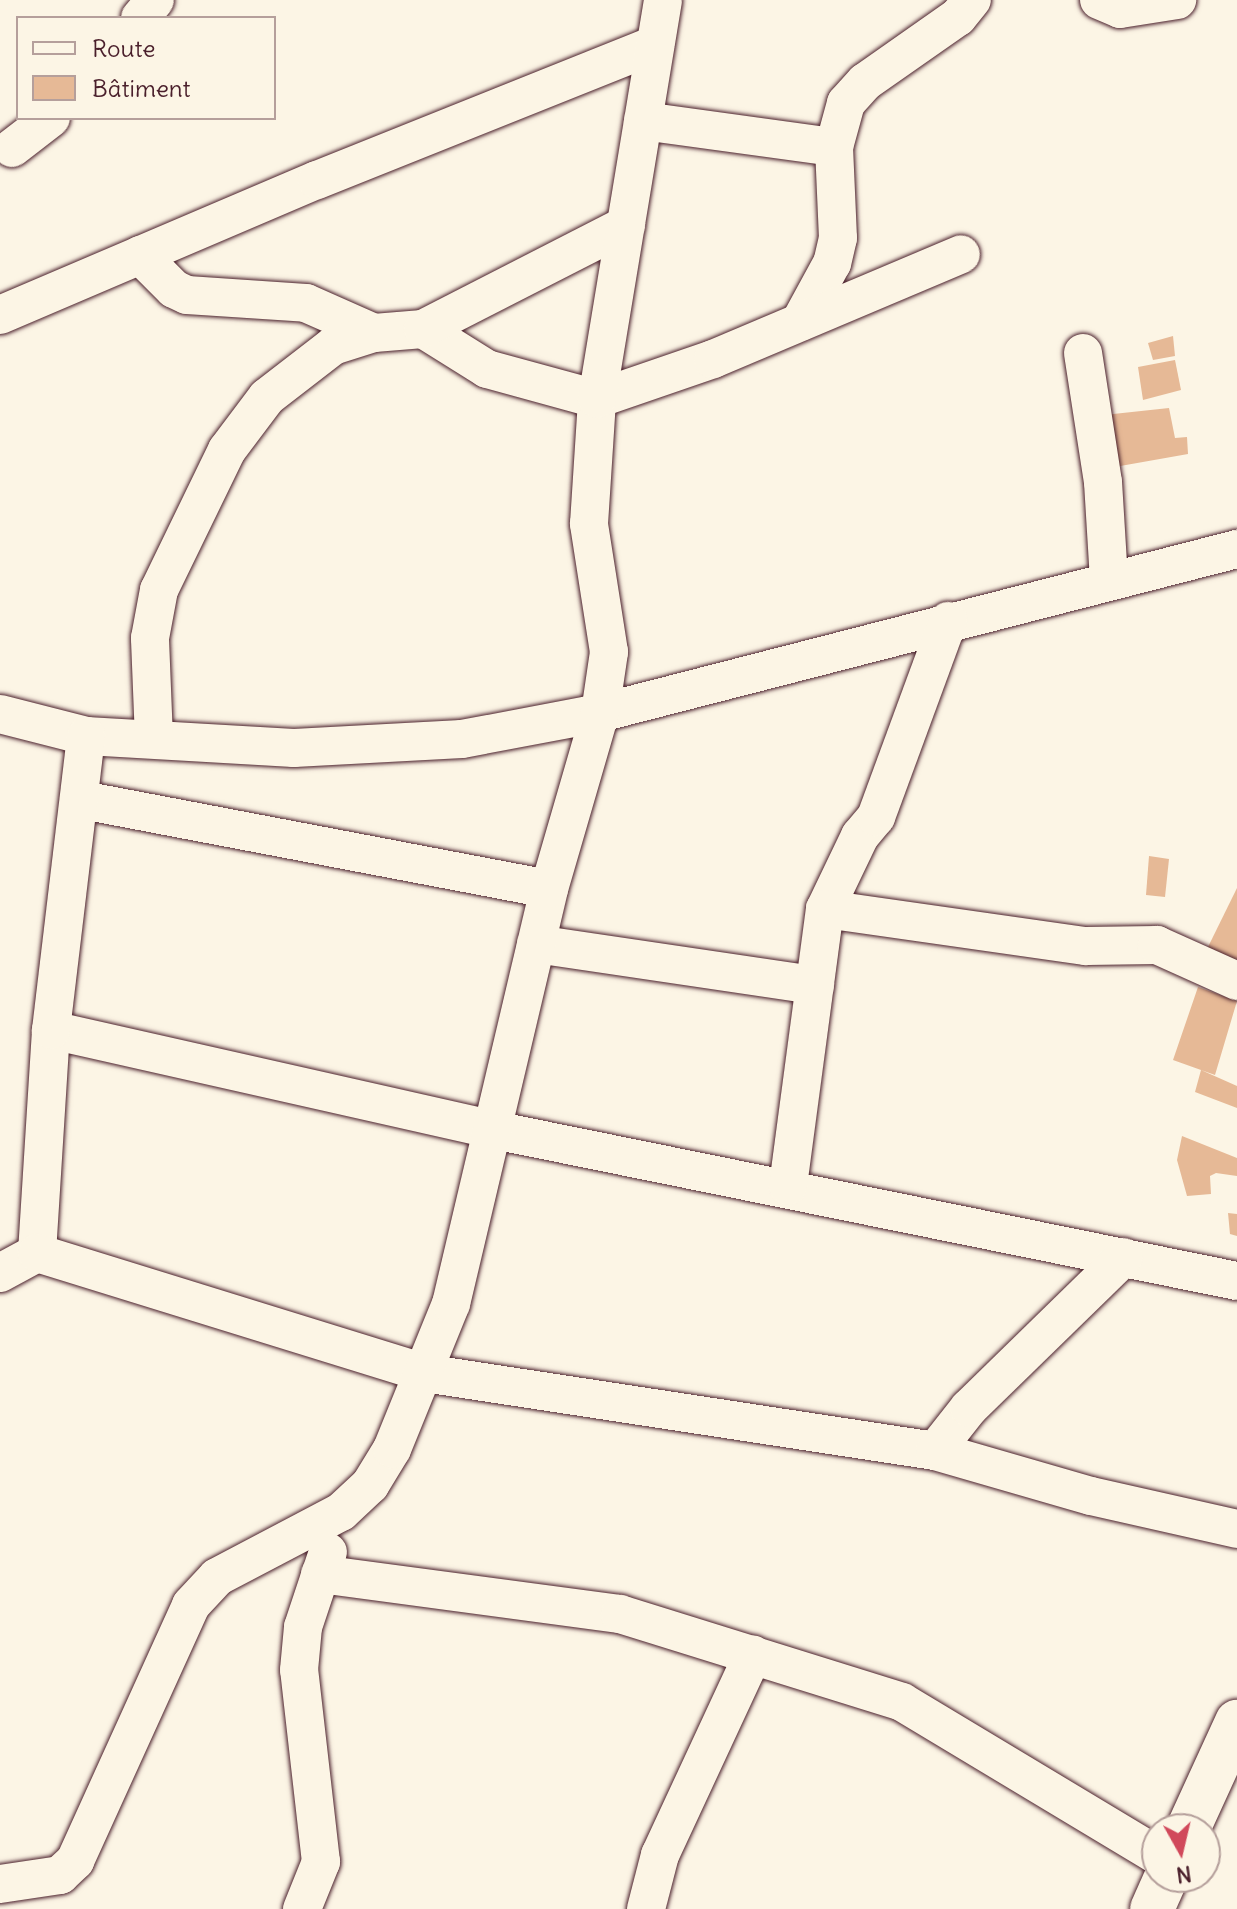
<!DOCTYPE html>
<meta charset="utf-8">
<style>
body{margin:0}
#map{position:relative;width:1237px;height:1909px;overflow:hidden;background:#fcf5e5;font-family:Delius,sans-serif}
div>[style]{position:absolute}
.building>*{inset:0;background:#e6b996}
.roads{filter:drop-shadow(0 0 2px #4a1f2b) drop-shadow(0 0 2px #4a1f2b)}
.minor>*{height:38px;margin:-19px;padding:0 19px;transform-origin:19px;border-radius:19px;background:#fcf5e5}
.tertiary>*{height:44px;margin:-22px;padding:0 22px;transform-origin:22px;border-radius:22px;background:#fcf5e5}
span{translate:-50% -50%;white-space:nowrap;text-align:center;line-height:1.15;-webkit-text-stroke:7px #fcf5e5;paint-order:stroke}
.legend{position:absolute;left:16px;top:16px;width:260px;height:104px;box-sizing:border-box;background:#fcf5e5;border:2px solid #b59f9b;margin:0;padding:10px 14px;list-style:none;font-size:24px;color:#4a1f2b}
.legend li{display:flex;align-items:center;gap:16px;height:40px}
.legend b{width:40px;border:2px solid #b59f9b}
.north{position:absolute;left:1141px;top:1813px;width:80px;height:80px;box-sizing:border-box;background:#fcf5e5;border:2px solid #b59f9b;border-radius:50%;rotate:172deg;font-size:22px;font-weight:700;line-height:32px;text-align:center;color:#4a1f2b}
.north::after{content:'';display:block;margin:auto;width:28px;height:36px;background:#d1495b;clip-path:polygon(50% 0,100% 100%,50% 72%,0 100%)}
</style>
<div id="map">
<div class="building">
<i style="clip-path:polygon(1173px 336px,1175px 356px,1153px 360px,1148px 343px)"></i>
<i style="clip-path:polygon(1175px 360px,1181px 390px,1143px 400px,1138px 367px)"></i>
<i style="clip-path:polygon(1169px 408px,1175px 438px,1187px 437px,1188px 454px,1109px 468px,1104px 415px)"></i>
<i style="clip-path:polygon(1149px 856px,1169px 859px,1165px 897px,1146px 895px)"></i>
<i style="clip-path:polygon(1237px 888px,1237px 964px,1207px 949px)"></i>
<i style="clip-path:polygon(1198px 987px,1237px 1001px,1215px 1075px,1201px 1070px,1237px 1086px,1237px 1108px,1195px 1092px,1201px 1070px,1173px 1060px)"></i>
<i style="clip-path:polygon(1182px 1136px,1237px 1158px,1237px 1176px,1216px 1173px,1210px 1176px,1211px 1194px,1187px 1196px,1177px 1160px)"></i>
<i style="clip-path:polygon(1228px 1213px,1237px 1214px,1237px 1236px,1230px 1234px)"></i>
</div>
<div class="roads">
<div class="minor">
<i style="left:1099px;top:0;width:23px;rotate:23deg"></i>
<i style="left:1120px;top:9px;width:58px;rotate:-9deg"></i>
<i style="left:140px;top:18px;width:23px;rotate:-50deg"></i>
<i style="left:643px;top:121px;width:193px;rotate:7.8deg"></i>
<i style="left:834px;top:147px;width:91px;rotate:87.5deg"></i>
<i style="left:838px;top:238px;width:26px;rotate:103deg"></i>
<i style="left:832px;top:263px;width:67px;rotate:118.5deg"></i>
<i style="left:834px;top:147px;width:46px;rotate:-74.7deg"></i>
<i style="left:846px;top:103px;width:28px;rotate:-48deg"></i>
<i style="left:865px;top:82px;width:113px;rotate:-35deg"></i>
<i style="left:958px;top:17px;width:22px;rotate:-51deg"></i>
<i style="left:12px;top:148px;width:49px;rotate:-37.6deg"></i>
<i style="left:140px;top:255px;width:48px;rotate:45deg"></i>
<i style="left:174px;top:289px;width:14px;rotate:25deg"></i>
<i style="left:187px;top:295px;width:119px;rotate:3.8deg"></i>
<i style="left:306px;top:303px;width:74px;rotate:23.8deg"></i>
<i style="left:0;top:315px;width:345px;rotate:-23.1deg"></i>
<i style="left:317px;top:180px;width:364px;rotate:-21.8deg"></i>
<i style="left:423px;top:329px;width:75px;rotate:32deg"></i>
<i style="left:487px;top:369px;width:114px;rotate:15.3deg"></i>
<i style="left:597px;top:399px;width:123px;rotate:-19deg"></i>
<i style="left:713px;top:359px;width:269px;rotate:-22.9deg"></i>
<i style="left:1083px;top:353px;width:131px;rotate:81.2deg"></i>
<i style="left:1103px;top:482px;width:98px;rotate:86.5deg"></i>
<i style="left:0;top:714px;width:89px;rotate:14.3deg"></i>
<i style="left:86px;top:736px;width:208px;rotate:3.3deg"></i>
<i style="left:294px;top:748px;width:168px;rotate:-3.1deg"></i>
<i style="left:462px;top:739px;width:140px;rotate:-10.7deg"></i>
<i style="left:600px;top:713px;width:658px;rotate:-14.44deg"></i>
<i style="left:154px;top:739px;width:101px;rotate:-92.3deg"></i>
<i style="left:150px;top:638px;width:49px;rotate:-79.4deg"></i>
<i style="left:159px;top:590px;width:156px;rotate:-64.1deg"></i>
<i style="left:227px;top:450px;width:66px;rotate:-53deg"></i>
<i style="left:267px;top:397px;width:83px;rotate:-37.7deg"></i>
<i style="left:333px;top:346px;width:43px;rotate:-17.6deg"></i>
<i style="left:374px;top:333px;width:49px;rotate:-4.7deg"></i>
<i style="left:423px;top:329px;width:228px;rotate:-27.1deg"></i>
<i style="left:82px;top:800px;width:475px;rotate:10.8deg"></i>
<i style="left:825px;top:909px;width:81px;rotate:-64.4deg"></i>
<i style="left:860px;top:836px;width:25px;rotate:-50deg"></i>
<i style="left:876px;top:817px;width:209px;rotate:-69.8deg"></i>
<i style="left:536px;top:944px;width:282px;rotate:8.4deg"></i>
<i style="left:51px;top:1030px;width:454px;rotate:12.7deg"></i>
<i style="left:494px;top:1130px;width:758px;rotate:11.49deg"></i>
<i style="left:788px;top:1186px;width:279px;rotate:-82.4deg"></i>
<i style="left:825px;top:909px;width:264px;rotate:8.1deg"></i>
<i style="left:1086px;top:946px;width:71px;rotate:-0.8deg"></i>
<i style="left:1157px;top:945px;width:88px;rotate:24.2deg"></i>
<i style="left:37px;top:1253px;width:223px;rotate:-86.4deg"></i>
<i style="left:51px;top:1030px;width:296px;rotate:-83.2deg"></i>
<i style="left:0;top:1273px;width:42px;rotate:-28.4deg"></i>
<i style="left:37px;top:1253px;width:405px;rotate:17.2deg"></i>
<i style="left:424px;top:1373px;width:517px;rotate:8.68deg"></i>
<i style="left:935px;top:1451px;width:162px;rotate:16.1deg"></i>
<i style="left:1091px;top:1496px;width:150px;rotate:12.7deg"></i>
<i style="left:935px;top:1451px;width:55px;rotate:-51.7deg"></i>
<i style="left:969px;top:1408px;width:216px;rotate:-44.3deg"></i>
<i style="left:320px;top:1574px;width:303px;rotate:7.6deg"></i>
<i style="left:620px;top:1614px;width:295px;rotate:17.3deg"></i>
<i style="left:902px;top:1702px;width:297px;rotate:31deg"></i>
<i style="left:0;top:1884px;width:61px;rotate:-8.5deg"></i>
<i style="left:60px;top:1875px;width:21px;rotate:-43deg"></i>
<i style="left:75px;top:1861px;width:281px;rotate:-65.6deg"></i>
<i style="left:191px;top:1605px;width:38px;rotate:-47deg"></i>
<i style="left:217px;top:1577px;width:140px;rotate:-27.7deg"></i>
<i style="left:341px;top:1512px;width:40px;rotate:-43deg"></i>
<i style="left:370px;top:1485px;width:42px;rotate:-58.6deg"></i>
<i style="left:392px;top:1449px;width:157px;rotate:-67.9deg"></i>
<i style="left:451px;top:1304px;width:426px;rotate:-76.7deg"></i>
<i style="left:549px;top:889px;width:183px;rotate:-73.8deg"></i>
<i style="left:600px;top:713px;width:62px;rotate:-81.6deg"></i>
<i style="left:609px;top:652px;width:130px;rotate:-98.9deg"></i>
<i style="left:589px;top:524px;width:125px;rotate:-86.3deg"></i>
<i style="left:597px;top:399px;width:404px;rotate:-80.6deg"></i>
<i style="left:302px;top:1909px;width:51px;rotate:-68deg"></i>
<i style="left:321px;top:1862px;width:193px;rotate:-96.5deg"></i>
<i style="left:299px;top:1670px;width:43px;rotate:-84.7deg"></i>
<i style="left:303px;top:1627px;width:79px;rotate:-71.6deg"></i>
<i style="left:646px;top:1909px;width:56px;rotate:-75.5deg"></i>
<i style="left:660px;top:1855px;width:221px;rotate:-65.1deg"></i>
</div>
<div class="tertiary">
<i style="left:1188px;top:1829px;width:118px;rotate:-65.4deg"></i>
<i style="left:1152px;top:1909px;width:35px;rotate:-66deg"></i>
</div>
</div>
<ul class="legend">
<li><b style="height:10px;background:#fcf5e5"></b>Route</li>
<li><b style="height:22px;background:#e6b996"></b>Bâtiment</li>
</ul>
<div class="north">N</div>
</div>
